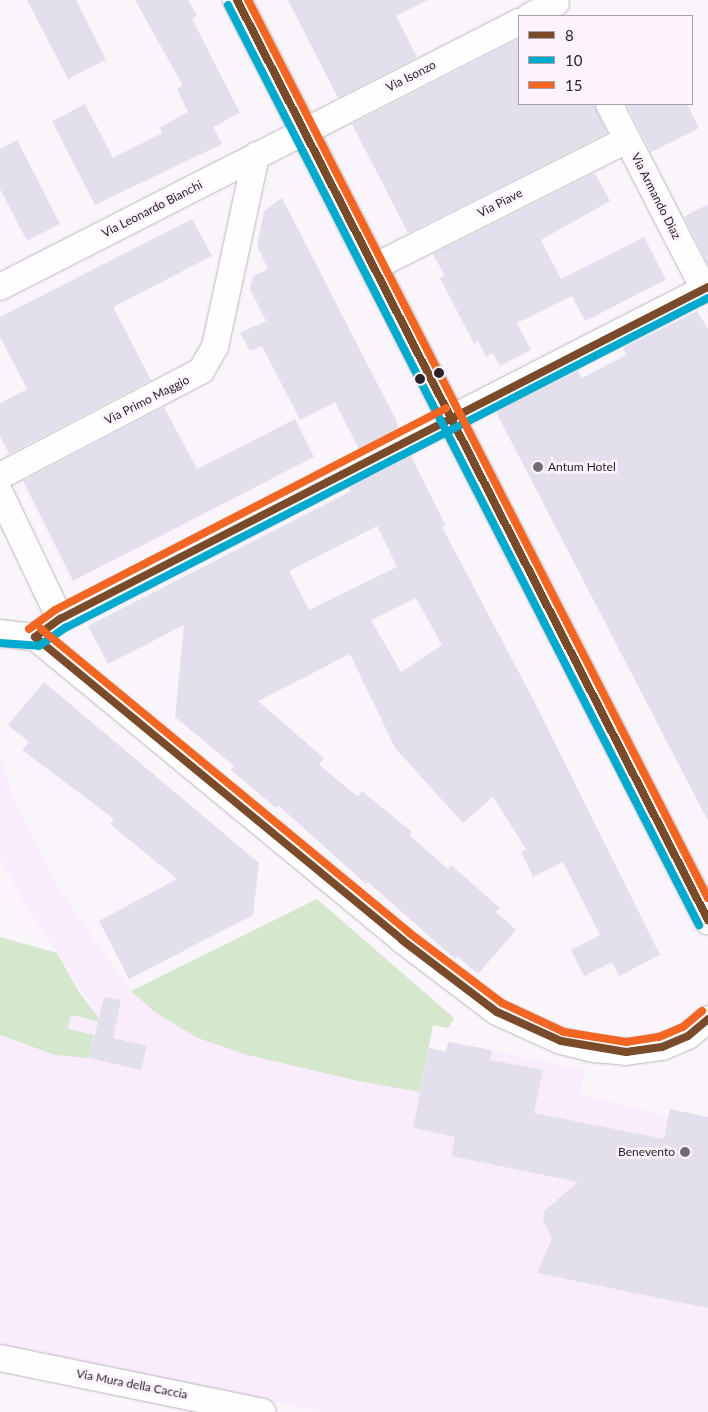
<!DOCTYPE html>
<style>
body{margin:0}
#map{position:relative;width:708px;height:1412px;overflow:hidden;background:#faf5fb;font-family:Lato,sans-serif}
div>[style]{position:absolute}
.built>*{inset:0;background:#f9ecfc}
.green>*{inset:0;background:#d5e7cd}
.building>*{inset:0;background:#e3dfec}
.roads{filter:drop-shadow(0 0 1px #bbb6bc) drop-shadow(0 0 1px #bbb6bc)}
.minor>*{height:26px;margin:-13px;padding:0 13px;transform-origin:13px;border-radius:13px;background:#fefefe}
.tertiary>*{height:28px;margin:-14px;padding:0 14px;transform-origin:14px;border-radius:14px;background:#fefefe}
.bus-1>*{height:8px;margin:-4px;padding:0 4px;transform-origin:4px;border-radius:4px;background:#7a4b2a}
.bus-2>*{height:8px;margin:-4px;padding:0 4px;transform-origin:4px;border-radius:4px;background:#00a9ce}
.bus-3>*{height:8px;margin:-4px;padding:0 4px;transform-origin:4px;border-radius:4px;background:#f26522}
.dots>*{width:14px;height:14px;translate:-50% -50%;box-sizing:border-box;border:2px solid #fcf3fd;border-radius:50%}
span{translate:-50% -50%;white-space:nowrap;text-align:center;line-height:1.15;-webkit-text-stroke:5px #fcf3fd;paint-order:stroke}
.street-label{font-size:12px;color:#2a222b}
.poi-label{font-size:12px;color:#2a222b}
.left{translate:0 -50%;text-align:left}
.right{translate:-100% -50%;text-align:right}
.legend{position:absolute;left:518px;top:15px;width:175px;height:90px;box-sizing:border-box;background:#fcf3fd;border:1px solid #a89fa9;margin:0;padding:6px 9px;list-style:none;font-size:15px;color:#2a222b}
.legend li{display:flex;align-items:center;gap:10px;height:25px}
.legend b{width:25px;border:1px solid #a89fa9}
</style>
<div id="map">
<div class="built">
<i style="clip-path:polygon(0 754px,12px 796px,56px 885px,131px 991px,244px 1054px,421px 1091px,429px 1048px,446px 1052px,448px 1042px,586px 1070px,580px 1094px,668px 1116px,670px 1109px,708px 1117px,708px 1412px,326px 1412px,0 1345px,0 1035px,55px 1055px,71px 1015px,101px 1021px,22px 899px,0 858px)"></i>
</div>
<div class="green">
<i style="clip-path:polygon(317px 899px,454px 1018px,448px 1028px,433px 1025px,420px 1092px,358px 1081px,244px 1054px,198px 1038px,156px 1013px,131px 991px)"></i>
<i style="clip-path:polygon(0 937px,57px 953px,79px 992px,102px 1022px,71px 1015px,68px 1029px,94px 1035px,89px 1058px,55px 1055px,0 1035px)"></i>
</div>
<div class="building">
<i style="clip-path:polygon(27px 0,76px 0,106px 60px,68px 79px)"></i>
<i style="clip-path:polygon(135px 0,188px 0,197px 16px,192px 19px,240px 113px,213px 127px,222px 144px,95px 205px,52px 121px,85px 104px,113px 158px,162px 133px,160px 127px,188px 112px,177px 89px,183px 86px)"></i>
<i style="clip-path:polygon(288px 0,428px 0,396px 16px,417px 57px,338px 98px)"></i>
<i style="clip-path:polygon(519px 39px,519px 104px,594px 104px,607px 133px,408px 233px,352px 124px)"></i>
<i style="clip-path:polygon(626px 104px,687px 104px,699px 128px,651px 152px)"></i>
<i style="clip-path:polygon(17px 140px,60px 224px,27px 241px,0 189px,0 149px)"></i>
<i style="clip-path:polygon(595px 173px,610px 201px,541px 240px,561px 279px,644px 237px,666px 280px,585px 321px,572px 296px,517px 323px,531px 350px,500px 366px,493px 353px,486px 357px,478px 341px,474px 344px,440px 278px,445px 276px,433px 254px)"></i>
<i style="clip-path:polygon(282px 198px,396px 420px,398px 429px,359px 449px,335px 402px,300px 420px,262px 346px,250px 351px,240px 333px,266px 321px,250px 289px,253px 276px,268px 269px,257px 246px,264px 211px)"></i>
<i style="clip-path:polygon(708px 204px,708px 264px,684px 217px)"></i>
<i style="clip-path:polygon(192px 219px,212px 256px,113px 307px,151px 380px,9px 454px,0 436px,0 403px,27px 389px,0 337px,0 317px)"></i>
<i style="clip-path:polygon(697px 311px,708px 329px,708px 821px,496px 412px,578px 371px,582px 378px,626px 355px,623px 348px)"></i>
<i style="clip-path:polygon(164px 407px,197px 469px,295px 419px,314px 457px,73px 581px,23px 481px)"></i>
<i style="clip-path:polygon(evenodd,411px 456px,446px 526px,442px 527px,535px 703px,660px 955px,619px 976px,612px 962px,584px 976px,571px 950px,600px 935px,563px 862px,533px 877px,521px 852px,526px 849px,493px 797px,463px 823px,395px 748px,350px 654px,258px 701px,324px 758px,319px 764px,336px 779px,358px 797px,362px 791px,412px 832px,409px 835px,448px 869px,451px 865px,500px 908px,496px 912px,516px 930px,478px 974px,457px 956px,455px 959px,368px 882px,366px 884px,278px 805px,276px 808px,231px 770px,234px 766px,175px 717px,184px 625px,108px 664px,88px 626px,351px 491px,349px 488px,411px 456px,377px 526px,397px 567px,309px 610px,289px 571px,377px 526px,411px 456px,416px 598px,442px 645px,401px 672px,371px 620px,416px 598px)"></i>
<i style="clip-path:polygon(44px 682px,259px 863px,253px 915px,129px 979px,99px 921px,177px 879px,110px 824px,114px 819px,22px 750px,29px 742px,8px 725px)"></i>
<i style="clip-path:polygon(104px 997px,121px 1000px,113px 1038px,147px 1046px,141px 1070px,89px 1058px)"></i>
<i style="clip-path:polygon(448px 1042px,492px 1050px,490px 1060px,543px 1070px,534px 1113px,664px 1139px,670px 1109px,708px 1117px,708px 1308px,537px 1273px,552px 1238px,543px 1220px,544px 1211px,578px 1182px,451px 1156px,455px 1137px,413px 1128px,429px 1048px,446px 1052px)"></i>
</div>
<div class="roads">
<div class="minor">
<i style="left:530px;top:16px;width:29px;rotate:-27deg"></i>
<i style="left:609px;top:104px;width:208px;rotate:62.8deg"></i>
<i style="left:374px;top:267px;width:283px;rotate:-26.7deg"></i>
<i style="left:0;top:287px;width:583px;rotate:-27.05deg"></i>
<i style="left:0;top:476px;width:227px;rotate:-27.6deg"></i>
<i style="left:201px;top:371px;width:28px;rotate:-60deg"></i>
<i style="left:215px;top:347px;width:196px;rotate:-77.9deg"></i>
<i style="left:0;top:493px;width:140px;rotate:64.5deg"></i>
<i style="left:0;top:633px;width:35px;rotate:7deg"></i>
<i style="left:35px;top:637px;width:476px;rotate:39.5deg"></i>
<i style="left:402px;top:940px;width:119px;rotate:37.2deg"></i>
<i style="left:497px;top:1012px;width:70px;rotate:24.4deg"></i>
<i style="left:561px;top:1041px;width:34px;rotate:14deg"></i>
<i style="left:594px;top:1049px;width:32px;rotate:5deg"></i>
<i style="left:626px;top:1052px;width:36px;rotate:-8deg"></i>
<i style="left:662px;top:1047px;width:28px;rotate:-23deg"></i>
<i style="left:688px;top:1036px;width:26px;rotate:-40deg"></i>
<i style="left:35px;top:637px;width:31px;rotate:-36deg"></i>
<i style="left:60px;top:619px;width:728px;rotate:-27.13deg"></i>
<i style="left:0;top:1358px;width:268px;rotate:11.6deg"></i>
</div>
<div class="tertiary">
<i style="left:237px;top:0;width:1034px;rotate:62.89deg"></i>
</div>
</div>
<div class="bus-1">
<i style="left:237px;top:0;width:1034px;rotate:62.89deg"></i>
<i style="left:35px;top:637px;width:476px;rotate:39.5deg"></i>
<i style="left:402px;top:940px;width:119px;rotate:37.2deg"></i>
<i style="left:497px;top:1012px;width:70px;rotate:24.4deg"></i>
<i style="left:561px;top:1041px;width:66px;rotate:9.6deg"></i>
<i style="left:626px;top:1052px;width:36px;rotate:-8deg"></i>
<i style="left:662px;top:1047px;width:28px;rotate:-23deg"></i>
<i style="left:688px;top:1036px;width:26px;rotate:-40deg"></i>
<i style="left:35px;top:637px;width:31px;rotate:-36deg"></i>
<i style="left:60px;top:619px;width:728px;rotate:-27.13deg"></i>
</div>
<div class="bus-2">
<i style="left:228px;top:5px;width:1034px;rotate:62.89deg"></i>
<i style="left:0;top:643px;width:39px;rotate:4deg"></i>
<i style="left:39px;top:646px;width:32px;rotate:-35deg"></i>
<i style="left:65px;top:628px;width:723px;rotate:-27.17deg"></i>
</div>
<div class="bus-3">
<i style="left:248px;top:0;width:1009px;rotate:62.88deg"></i>
<i style="left:29px;top:629px;width:32px;rotate:-36deg"></i>
<i style="left:55px;top:610px;width:440px;rotate:-27.3deg"></i>
<i style="left:41px;top:629px;width:476px;rotate:39.5deg"></i>
<i style="left:408px;top:932px;width:118px;rotate:37.1deg"></i>
<i style="left:502px;top:1003px;width:68px;rotate:25.1deg"></i>
<i style="left:564px;top:1032px;width:63px;rotate:9.2deg"></i>
<i style="left:626px;top:1042px;width:33px;rotate:-9deg"></i>
<i style="left:659px;top:1037px;width:26px;rotate:-23deg"></i>
<i style="left:683px;top:1027px;width:25px;rotate:-40deg"></i>
</div>
<div class="dots">
<i style="left:439px;top:373px;background:#2a222b"></i>
<i style="left:420px;top:379px;background:#2a222b"></i>
<i style="left:538px;top:467px;background:#736c74"></i>
<i style="left:685px;top:1152px;background:#736c74"></i>
</div>
<div class="street-label">
<span style="left:411px;top:76px;rotate:-27deg">Via Isonzo</span>
<span style="left:656px;top:196px;rotate:63deg">Via Armando Diaz</span>
<span style="left:500px;top:203px;rotate:-27deg">Via Piave</span>
<span style="left:152px;top:209px;rotate:-27deg">Via Leonardo Bianchi</span>
<span style="left:147px;top:400px;rotate:-27deg">Via Primo Maggio</span>
<span style="left:132px;top:1384px;rotate:11deg">Via Mura della Caccia</span>
</div>
<div class="poi-label">
<span class="left" style="left:548px;top:467px">Antum Hotel</span>
<span class="right" style="left:675px;top:1152px">Benevento</span>
</div>
<ul class="legend">
<li><b style="height:6px;background:#7a4b2a"></b>8</li>
<li><b style="height:6px;background:#00a9ce"></b>10</li>
<li><b style="height:6px;background:#f26522"></b>15</li>
</ul>
</div>
